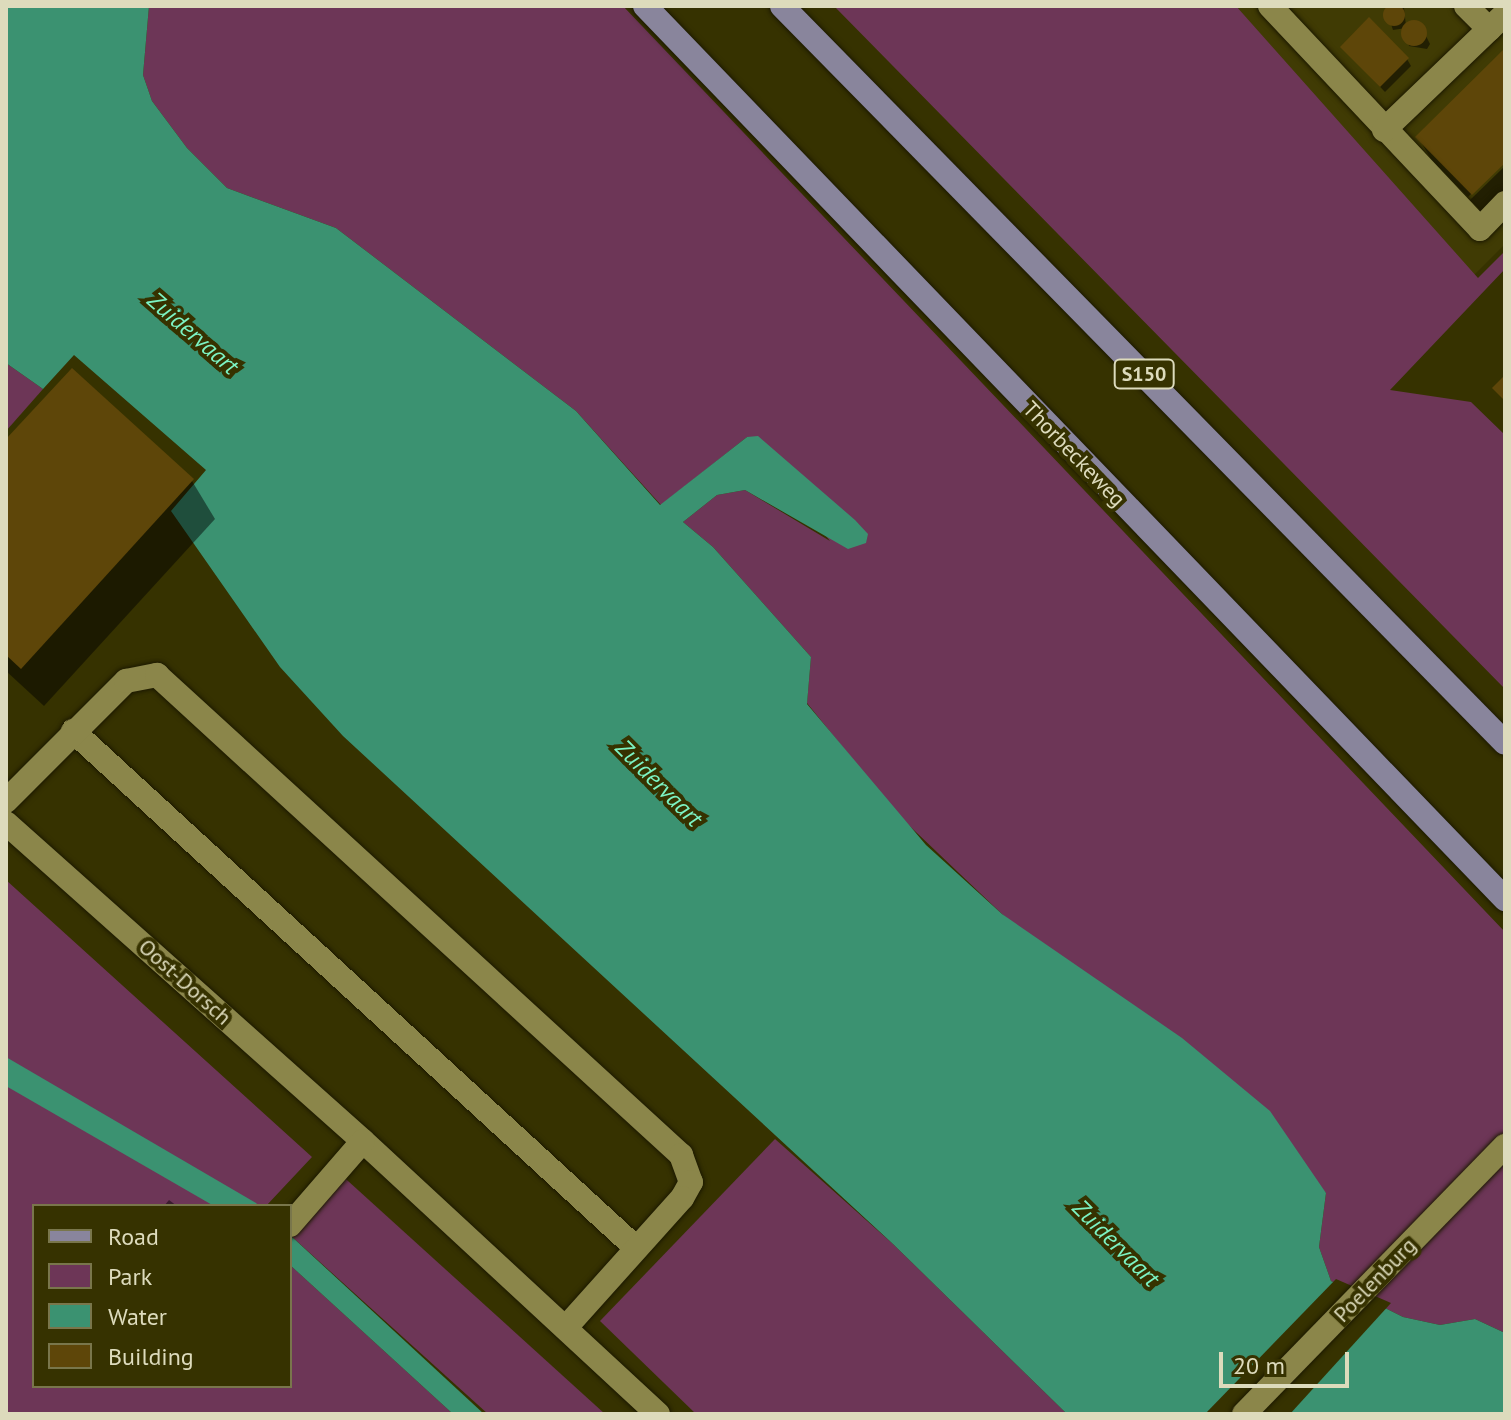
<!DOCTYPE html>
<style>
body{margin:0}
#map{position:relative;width:1511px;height:1420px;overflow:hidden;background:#363200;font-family:"PT Sans",sans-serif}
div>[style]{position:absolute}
.built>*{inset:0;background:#403b04}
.green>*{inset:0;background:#6d3657}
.water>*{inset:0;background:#3b9271}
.pier>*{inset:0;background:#363200}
.shadow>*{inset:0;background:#0007}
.building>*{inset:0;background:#5e4609}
.round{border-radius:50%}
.roads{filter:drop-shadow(0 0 2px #1c1900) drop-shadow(0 0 2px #1c1900)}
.minor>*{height:24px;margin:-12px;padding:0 12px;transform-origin:12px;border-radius:12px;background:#8b864a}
.major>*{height:24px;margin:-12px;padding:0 12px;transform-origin:12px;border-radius:12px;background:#89859c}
span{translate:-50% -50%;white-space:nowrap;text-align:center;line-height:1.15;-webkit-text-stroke:8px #363200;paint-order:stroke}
.shield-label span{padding:2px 6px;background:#363200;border:2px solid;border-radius:6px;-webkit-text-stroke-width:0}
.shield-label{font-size:20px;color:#dddbbc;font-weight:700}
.street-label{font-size:22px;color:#dddbbc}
.water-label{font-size:24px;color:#7cf3c3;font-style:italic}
.frame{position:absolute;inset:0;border:8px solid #dddbbc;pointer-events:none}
.legend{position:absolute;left:32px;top:1204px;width:260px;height:184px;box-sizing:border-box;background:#363200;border:2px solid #79764b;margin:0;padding:10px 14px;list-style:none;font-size:24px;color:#dddbbc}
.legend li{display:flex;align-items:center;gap:16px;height:40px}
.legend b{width:40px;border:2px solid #79764b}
.scale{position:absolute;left:1219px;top:1352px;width:130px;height:36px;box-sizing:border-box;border:4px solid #dddbbc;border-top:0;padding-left:10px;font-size:24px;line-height:28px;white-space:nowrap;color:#dddbbc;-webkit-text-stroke:6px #363200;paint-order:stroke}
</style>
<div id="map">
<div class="built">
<i style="clip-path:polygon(1000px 6px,1505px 6px,1505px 244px,1369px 380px)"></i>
</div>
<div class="green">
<i style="clip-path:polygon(149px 6px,623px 6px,1505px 932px,1505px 1333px,1475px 1319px,1440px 1325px,1403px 1317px,1331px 1281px,1319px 1247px,1326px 1193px,1002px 914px,896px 813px,807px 703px,811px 657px,713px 547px,683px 522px,717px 495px,745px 490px,830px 541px,747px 437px,661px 505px,576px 411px,336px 228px,227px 188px,187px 148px,152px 101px,143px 75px)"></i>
<i style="clip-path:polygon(834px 6px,1236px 6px,1478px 278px,1505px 251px,1505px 269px,1390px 390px,1471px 402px,1505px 435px,1505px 689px)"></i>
<i style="clip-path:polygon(6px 363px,43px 389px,6px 431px)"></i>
<i style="clip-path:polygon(6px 880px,312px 1157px,266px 1206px,34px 1206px,34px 1386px,290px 1386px,290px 1265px,453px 1414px,6px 1414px)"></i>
<i style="clip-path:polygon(775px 1139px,893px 1244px,1067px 1414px,696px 1414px,600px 1321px)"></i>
<i style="clip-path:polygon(337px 1171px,605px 1414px,488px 1414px,290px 1235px)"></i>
</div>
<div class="water">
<i style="clip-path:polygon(6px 6px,149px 6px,143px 75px,152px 101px,187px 148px,227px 188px,336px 228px,576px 411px,660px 505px,747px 437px,758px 436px,855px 520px,868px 534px,866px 543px,848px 549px,745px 490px,717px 495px,683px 522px,713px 547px,811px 657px,807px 704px,926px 845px,1002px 914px,1182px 1038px,1270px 1111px,1326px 1193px,1319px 1247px,1331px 1281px,1403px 1317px,1440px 1325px,1475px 1319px,1505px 1333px,1505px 1414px,1067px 1414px,893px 1244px,343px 736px,280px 667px,171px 511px,206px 470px,74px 355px,43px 389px,6px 363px)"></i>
<i style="clip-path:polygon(6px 1057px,256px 1203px,259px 1206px,214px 1206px,6px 1086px)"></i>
<i style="clip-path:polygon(290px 1235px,484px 1414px,453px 1414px,290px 1265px)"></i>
</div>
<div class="pier">
<i style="clip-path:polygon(1336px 1279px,1391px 1303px,1290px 1414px,1205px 1414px)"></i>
</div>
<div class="shadow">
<i style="clip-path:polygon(1385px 6px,1404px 8px,1406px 26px,1420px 24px,1430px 44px,1427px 49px,1409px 46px,1406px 28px,1393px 30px)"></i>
<i style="clip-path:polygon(1342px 47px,1407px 59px,1411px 66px,1385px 92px)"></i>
<i style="clip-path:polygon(1505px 51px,1505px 160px,1468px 197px,1431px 159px,1418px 137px)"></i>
<i style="clip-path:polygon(1505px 166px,1505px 197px,1486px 216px,1470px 200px)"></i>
<i style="clip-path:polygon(6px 442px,192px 481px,215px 519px,44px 706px,6px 671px)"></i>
<i style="clip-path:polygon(169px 1200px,177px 1206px,164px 1206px)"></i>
</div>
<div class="building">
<i class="round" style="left:1383px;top:4px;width:22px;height:22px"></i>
<i style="clip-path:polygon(1369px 17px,1409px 58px,1380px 87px,1340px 47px)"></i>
<i class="round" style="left:1401px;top:20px;width:26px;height:26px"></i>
<i style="clip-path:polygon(1505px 48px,1505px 163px,1472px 195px,1415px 137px)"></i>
<i style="clip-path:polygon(72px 368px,194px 479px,21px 669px,6px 655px,6px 439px)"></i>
<i style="clip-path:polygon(1505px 375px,1505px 401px,1492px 388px)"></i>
</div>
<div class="roads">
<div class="minor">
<i style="left:1270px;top:6px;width:306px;rotate:46.7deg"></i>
<i style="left:1480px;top:229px;width:36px;rotate:-46deg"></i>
<i style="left:1466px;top:6px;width:33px;rotate:45deg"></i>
<i style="left:1384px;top:130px;width:168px;rotate:-43.8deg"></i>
<i style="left:73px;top:731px;width:764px;rotate:42.56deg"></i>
<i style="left:6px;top:801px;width:170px;rotate:-45deg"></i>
<i style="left:126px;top:681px;width:32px;rotate:-11deg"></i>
<i style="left:157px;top:675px;width:711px;rotate:42.49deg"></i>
<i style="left:681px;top:1155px;width:29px;rotate:70deg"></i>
<i style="left:691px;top:1182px;width:18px;rotate:119deg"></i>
<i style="left:682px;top:1198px;width:172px;rotate:131.9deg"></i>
<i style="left:6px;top:823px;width:478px;rotate:41.7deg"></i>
<i style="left:363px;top:1141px;width:402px;rotate:42.8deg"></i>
<i style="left:290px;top:1225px;width:111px;rotate:-49deg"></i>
<i style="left:1244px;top:1414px;width:374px;rotate:-45.8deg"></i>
</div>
<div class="major">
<i style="left:645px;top:6px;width:1240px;rotate:46.08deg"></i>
<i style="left:782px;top:6px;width:1032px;rotate:45.55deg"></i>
</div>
</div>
<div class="shield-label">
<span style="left:1144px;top:374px">S150</span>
</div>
<div class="street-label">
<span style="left:1074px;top:454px;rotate:46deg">Thorbeckeweg</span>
<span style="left:185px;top:982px;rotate:42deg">Oost-Dorsch</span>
<span style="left:1375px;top:1280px;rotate:-46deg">Poelenburg</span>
</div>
<div class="water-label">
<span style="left:193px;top:333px;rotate:41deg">Zuidervaart</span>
<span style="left:659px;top:783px;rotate:45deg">Zuidervaart</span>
<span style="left:1116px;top:1243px;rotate:45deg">Zuidervaart</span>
</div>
<div class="frame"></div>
<ul class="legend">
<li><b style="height:10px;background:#89859c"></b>Road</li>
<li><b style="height:22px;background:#6d3657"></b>Park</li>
<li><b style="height:22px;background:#3b9271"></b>Water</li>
<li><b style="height:22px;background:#5e4609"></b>Building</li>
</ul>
<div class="scale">20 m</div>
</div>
